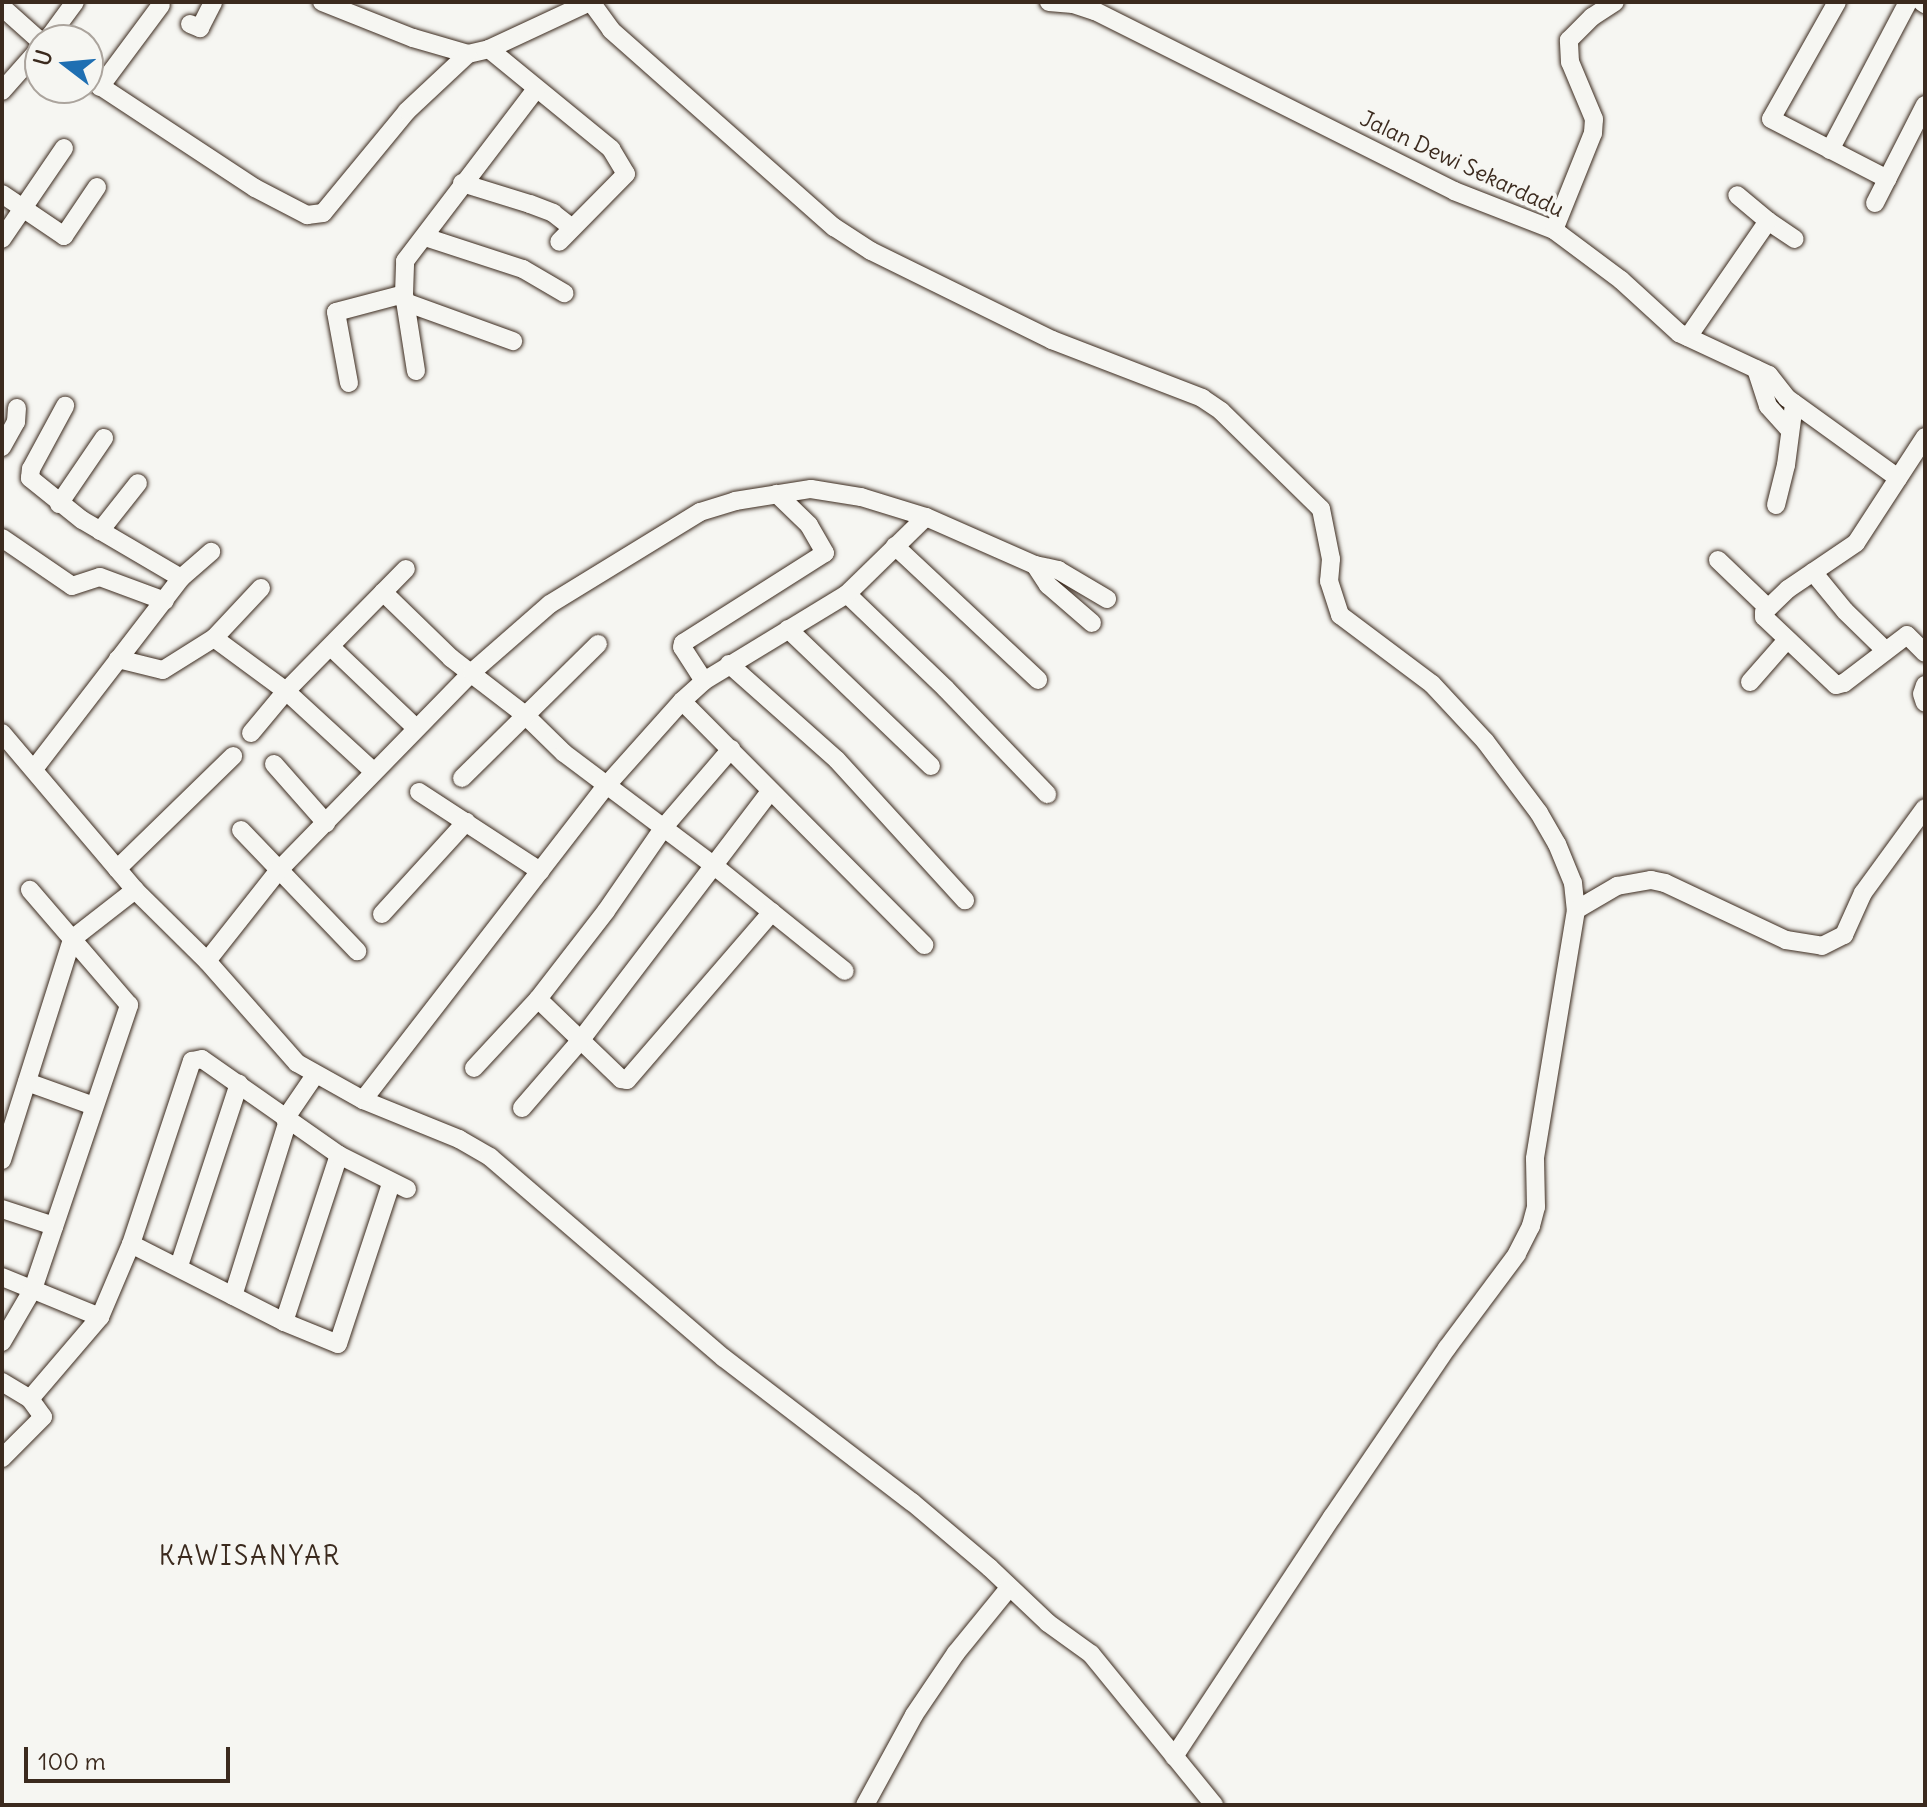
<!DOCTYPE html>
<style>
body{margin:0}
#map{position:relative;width:1927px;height:1807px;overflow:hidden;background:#f6f6f2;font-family:Delius,sans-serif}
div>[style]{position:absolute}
.roads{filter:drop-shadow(0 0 2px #3b2a1e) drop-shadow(0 0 2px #3b2a1e)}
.minor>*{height:18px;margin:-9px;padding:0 9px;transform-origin:9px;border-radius:9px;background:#f6f6f2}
span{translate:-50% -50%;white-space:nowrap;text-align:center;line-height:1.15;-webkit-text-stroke:8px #f6f6f2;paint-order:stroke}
.street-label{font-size:22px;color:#3b2a1e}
.quarter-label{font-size:26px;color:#3b2a1e;letter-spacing:2px}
.frame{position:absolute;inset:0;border:4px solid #3b2a1e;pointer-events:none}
.north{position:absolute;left:24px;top:24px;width:80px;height:80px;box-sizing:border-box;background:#f6f6f2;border:2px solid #aba49d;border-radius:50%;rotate:286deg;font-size:22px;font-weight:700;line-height:32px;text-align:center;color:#3b2a1e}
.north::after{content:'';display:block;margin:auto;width:28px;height:36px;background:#1f6fb2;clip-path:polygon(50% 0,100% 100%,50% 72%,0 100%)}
.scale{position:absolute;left:24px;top:1747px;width:206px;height:36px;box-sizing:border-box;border:4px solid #3b2a1e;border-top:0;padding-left:10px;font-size:24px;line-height:28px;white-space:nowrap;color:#3b2a1e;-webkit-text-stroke:6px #f6f6f2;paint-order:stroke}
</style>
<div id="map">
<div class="roads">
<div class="minor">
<i style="left:322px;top:2px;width:98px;rotate:21.6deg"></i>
<i style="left:413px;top:38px;width:57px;rotate:16.2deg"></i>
<i style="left:468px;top:54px;width:22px;rotate:-13deg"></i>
<i style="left:489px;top:49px;width:111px;rotate:-25deg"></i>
<i style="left:591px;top:2px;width:34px;rotate:54deg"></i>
<i style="left:611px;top:30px;width:298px;rotate:41.5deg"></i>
<i style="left:834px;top:227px;width:44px;rotate:33deg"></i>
<i style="left:871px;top:251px;width:202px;rotate:26.2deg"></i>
<i style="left:1052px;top:340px;width:161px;rotate:21.1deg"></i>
<i style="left:1202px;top:398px;width:23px;rotate:34deg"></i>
<i style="left:1221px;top:411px;width:140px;rotate:44.4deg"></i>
<i style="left:1321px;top:509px;width:51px;rotate:78.7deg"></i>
<i style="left:1331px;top:559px;width:22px;rotate:95deg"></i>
<i style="left:1329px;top:581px;width:36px;rotate:72deg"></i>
<i style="left:1340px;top:615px;width:115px;rotate:36.9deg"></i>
<i style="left:1432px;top:684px;width:78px;rotate:47.1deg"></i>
<i style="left:1485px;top:741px;width:90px;rotate:53.1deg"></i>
<i style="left:1539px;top:813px;width:36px;rotate:60deg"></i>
<i style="left:1557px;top:844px;width:42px;rotate:67.7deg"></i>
<i style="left:1573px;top:883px;width:27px;rotate:84deg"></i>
<i style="left:1576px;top:910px;width:252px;rotate:99.4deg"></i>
<i style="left:1535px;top:1159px;width:48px;rotate:88.8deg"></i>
<i style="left:1536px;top:1207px;width:20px;rotate:105deg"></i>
<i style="left:1531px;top:1226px;width:31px;rotate:117deg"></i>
<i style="left:1517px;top:1254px;width:117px;rotate:126.7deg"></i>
<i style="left:1447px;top:1348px;width:204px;rotate:124.2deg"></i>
<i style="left:1332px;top:1517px;width:287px;rotate:123.4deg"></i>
<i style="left:1049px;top:2px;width:24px;rotate:5deg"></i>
<i style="left:1073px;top:4px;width:23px;rotate:18deg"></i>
<i style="left:1095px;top:11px;width:402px;rotate:26.6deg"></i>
<i style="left:1454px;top:191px;width:107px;rotate:21.3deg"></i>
<i style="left:1554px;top:230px;width:84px;rotate:36.7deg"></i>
<i style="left:1621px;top:280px;width:79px;rotate:42.4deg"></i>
<i style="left:1679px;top:333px;width:99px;rotate:25deg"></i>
<i style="left:1769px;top:375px;width:29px;rotate:52deg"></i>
<i style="left:1787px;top:398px;width:137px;rotate:35.8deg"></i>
<i style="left:1837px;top:2px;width:134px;rotate:119.4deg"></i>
<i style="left:1771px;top:119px;width:131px;rotate:27.3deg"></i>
<i style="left:1922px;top:2px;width:4px;rotate:34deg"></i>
<i style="left:2px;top:7px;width:51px;rotate:41.8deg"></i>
<i style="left:190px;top:24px;width:11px;rotate:22deg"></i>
<i style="left:200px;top:28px;width:29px;rotate:-63deg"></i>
<i style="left:47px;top:40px;width:47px;rotate:-53.6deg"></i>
<i style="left:489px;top:49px;width:158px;rotate:39.3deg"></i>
<i style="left:611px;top:149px;width:29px;rotate:59deg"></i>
<i style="left:626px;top:174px;width:95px;rotate:134.6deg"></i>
<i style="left:88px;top:78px;width:200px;rotate:33.4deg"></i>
<i style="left:255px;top:188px;width:59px;rotate:27.4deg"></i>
<i style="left:307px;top:215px;width:16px;rotate:-7deg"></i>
<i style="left:323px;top:213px;width:132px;rotate:-50.5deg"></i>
<i style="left:407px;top:111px;width:83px;rotate:-43.1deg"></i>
<i style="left:100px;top:87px;width:102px;rotate:-53.4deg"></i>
<i style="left:2px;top:91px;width:57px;rotate:-48.5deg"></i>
<i style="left:1830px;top:150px;width:167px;rotate:-62.2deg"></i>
<i style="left:462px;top:183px;width:71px;rotate:17.2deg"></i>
<i style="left:530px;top:204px;width:25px;rotate:21deg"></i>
<i style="left:553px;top:213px;width:24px;rotate:38deg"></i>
<i style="left:2px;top:194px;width:75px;rotate:34.1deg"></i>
<i style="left:64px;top:236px;width:59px;rotate:-56deg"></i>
<i style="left:1875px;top:203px;width:110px;rotate:-63deg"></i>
<i style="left:1768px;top:221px;width:32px;rotate:34deg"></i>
<i style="left:1554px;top:230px;width:105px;rotate:-68.1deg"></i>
<i style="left:1593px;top:133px;width:14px;rotate:-86deg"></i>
<i style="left:1594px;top:119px;width:62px;rotate:-112.8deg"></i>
<i style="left:1570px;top:62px;width:22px;rotate:-93deg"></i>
<i style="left:1569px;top:40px;width:33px;rotate:-45deg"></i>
<i style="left:1592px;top:17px;width:27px;rotate:-33deg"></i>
<i style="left:425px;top:237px;width:103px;rotate:18.1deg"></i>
<i style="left:523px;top:269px;width:48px;rotate:30.3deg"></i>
<i style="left:2px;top:239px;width:110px;rotate:-55.7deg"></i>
<i style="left:405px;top:302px;width:115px;rotate:19.9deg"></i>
<i style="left:1688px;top:337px;width:141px;rotate:-55.4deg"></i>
<i style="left:1768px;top:221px;width:40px;rotate:-140deg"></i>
<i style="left:1756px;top:369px;width:39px;rotate:72deg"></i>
<i style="left:1768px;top:406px;width:30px;rotate:48deg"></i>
<i style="left:416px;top:371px;width:78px;rotate:-98.9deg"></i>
<i style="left:404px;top:294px;width:33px;rotate:-88deg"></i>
<i style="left:405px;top:261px;width:216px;rotate:-52.7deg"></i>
<i style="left:349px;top:383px;width:72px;rotate:-100.4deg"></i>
<i style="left:336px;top:312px;width:70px;rotate:-14.8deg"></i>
<i style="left:1925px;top:437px;width:126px;rotate:123.1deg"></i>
<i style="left:1856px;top:543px;width:82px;rotate:145.9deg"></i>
<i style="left:1788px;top:589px;width:33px;rotate:136deg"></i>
<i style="left:1764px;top:612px;width:5px;rotate:90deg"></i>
<i style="left:1764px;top:617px;width:99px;rotate:43.4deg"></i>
<i style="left:1836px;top:685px;width:8px;rotate:-14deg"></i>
<i style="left:1844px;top:683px;width:79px;rotate:-37.3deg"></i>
<i style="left:1907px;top:635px;width:25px;rotate:45deg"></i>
<i style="left:2px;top:447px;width:29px;rotate:-61deg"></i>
<i style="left:16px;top:422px;width:14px;rotate:-86deg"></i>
<i style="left:59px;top:504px;width:80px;rotate:-55.7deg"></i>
<i style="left:1776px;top:505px;width:41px;rotate:-76deg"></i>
<i style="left:1786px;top:465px;width:62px;rotate:-82.5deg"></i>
<i style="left:100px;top:531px;width:61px;rotate:-51.6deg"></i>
<i style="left:2px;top:538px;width:85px;rotate:34.4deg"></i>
<i style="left:72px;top:586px;width:29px;rotate:-18deg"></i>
<i style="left:100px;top:577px;width:69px;rotate:20.3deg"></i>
<i style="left:895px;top:546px;width:196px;rotate:43.1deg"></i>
<i style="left:1718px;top:560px;width:69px;rotate:43.8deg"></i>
<i style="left:1035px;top:565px;width:24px;rotate:57deg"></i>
<i style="left:1048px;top:585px;width:58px;rotate:40.8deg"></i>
<i style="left:1813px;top:572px;width:50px;rotate:50.6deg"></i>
<i style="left:1845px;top:611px;width:57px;rotate:44.3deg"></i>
<i style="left:181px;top:578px;width:40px;rotate:-41deg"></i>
<i style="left:261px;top:588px;width:69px;rotate:133.2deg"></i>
<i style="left:214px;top:638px;width:89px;rotate:36.4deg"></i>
<i style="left:286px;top:691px;width:118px;rotate:42.6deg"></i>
<i style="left:383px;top:592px;width:95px;rotate:44.1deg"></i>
<i style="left:451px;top:658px;width:93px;rotate:37.6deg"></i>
<i style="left:525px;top:715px;width:54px;rotate:44.3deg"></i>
<i style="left:564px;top:753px;width:186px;rotate:36.9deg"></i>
<i style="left:713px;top:865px;width:169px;rotate:38.8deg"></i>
<i style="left:847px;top:594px;width:137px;rotate:43.8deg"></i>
<i style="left:946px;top:689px;width:146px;rotate:46.1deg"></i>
<i style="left:788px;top:629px;width:198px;rotate:43.8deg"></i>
<i style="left:332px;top:648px;width:116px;rotate:43.6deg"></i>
<i style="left:118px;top:659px;width:46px;rotate:13.7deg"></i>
<i style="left:163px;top:670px;width:60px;rotate:-32.1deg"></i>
<i style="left:729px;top:664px;width:144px;rotate:41.6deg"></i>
<i style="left:837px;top:760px;width:190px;rotate:47.6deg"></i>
<i style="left:704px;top:681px;width:40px;rotate:-122.9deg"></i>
<i style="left:682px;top:647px;width:4px;rotate:-76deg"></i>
<i style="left:683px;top:643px;width:168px;rotate:-32.4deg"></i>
<i style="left:825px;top:553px;width:32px;rotate:-120deg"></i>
<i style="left:809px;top:525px;width:45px;rotate:-135.9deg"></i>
<i style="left:1750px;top:682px;width:55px;rotate:-48.7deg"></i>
<i style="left:1925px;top:685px;width:9px;rotate:108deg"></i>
<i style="left:1922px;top:694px;width:9px;rotate:72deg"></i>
<i style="left:682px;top:701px;width:344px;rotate:45.2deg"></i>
<i style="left:2px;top:733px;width:206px;rotate:49.7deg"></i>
<i style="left:135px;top:890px;width:101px;rotate:44.6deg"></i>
<i style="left:207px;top:961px;width:136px;rotate:48.6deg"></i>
<i style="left:297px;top:1063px;width:76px;rotate:29.3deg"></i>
<i style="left:363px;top:1100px;width:104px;rotate:22.1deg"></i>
<i style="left:459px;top:1139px;width:36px;rotate:30deg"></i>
<i style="left:490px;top:1157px;width:308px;rotate:40.7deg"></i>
<i style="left:724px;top:1358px;width:237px;rotate:37.5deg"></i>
<i style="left:912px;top:1502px;width:102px;rotate:40.2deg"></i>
<i style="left:990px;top:1568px;width:80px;rotate:43.5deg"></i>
<i style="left:1048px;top:1623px;width:53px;rotate:35.8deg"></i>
<i style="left:1091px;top:1654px;width:195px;rotate:50.8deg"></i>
<i style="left:251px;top:733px;width:55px;rotate:-50.2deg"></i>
<i style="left:286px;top:691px;width:171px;rotate:-45.5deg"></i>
<i style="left:274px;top:764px;width:79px;rotate:48.6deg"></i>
<i style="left:34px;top:769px;width:241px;rotate:-52.4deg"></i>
<i style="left:181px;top:578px;width:115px;rotate:-149.6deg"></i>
<i style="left:82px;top:520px;width:67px;rotate:-141.1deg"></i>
<i style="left:30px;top:478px;width:9px;rotate:-84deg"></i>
<i style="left:31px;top:469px;width:72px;rotate:-61.6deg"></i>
<i style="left:462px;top:778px;width:191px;rotate:-44.6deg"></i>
<i style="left:419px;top:792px;width:145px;rotate:33.1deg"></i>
<i style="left:241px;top:830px;width:168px;rotate:46.2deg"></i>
<i style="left:117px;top:869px;width:162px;rotate:-44.2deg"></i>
<i style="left:1576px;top:910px;width:48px;rotate:-30.3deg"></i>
<i style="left:1617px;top:886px;width:35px;rotate:-10deg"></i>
<i style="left:1651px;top:880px;width:14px;rotate:12deg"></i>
<i style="left:1665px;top:883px;width:134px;rotate:25.2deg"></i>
<i style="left:1786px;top:940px;width:36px;rotate:9deg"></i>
<i style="left:1822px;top:946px;width:25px;rotate:-27deg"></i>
<i style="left:1844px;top:935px;width:46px;rotate:-65.7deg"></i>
<i style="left:1863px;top:893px;width:105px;rotate:-53.9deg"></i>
<i style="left:382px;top:914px;width:125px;rotate:-47.6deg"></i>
<i style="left:207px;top:961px;width:115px;rotate:-51.7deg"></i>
<i style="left:278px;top:871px;width:278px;rotate:-45.7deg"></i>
<i style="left:472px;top:672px;width:103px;rotate:-41.1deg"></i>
<i style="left:550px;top:604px;width:176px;rotate:-31.5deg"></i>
<i style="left:700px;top:512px;width:37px;rotate:-17deg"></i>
<i style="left:735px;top:501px;width:77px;rotate:-9deg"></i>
<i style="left:811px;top:489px;width:51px;rotate:9.1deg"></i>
<i style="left:861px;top:497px;width:68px;rotate:17.1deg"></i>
<i style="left:926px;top:517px;width:119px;rotate:23.8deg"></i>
<i style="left:1035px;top:565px;width:24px;rotate:12deg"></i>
<i style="left:1058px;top:570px;width:57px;rotate:30.6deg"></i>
<i style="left:538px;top:999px;width:115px;rotate:43.9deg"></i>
<i style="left:621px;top:1079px;width:6px;rotate:9deg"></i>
<i style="left:627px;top:1080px;width:222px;rotate:-49.2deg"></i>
<i style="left:474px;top:1068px;width:94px;rotate:-47.2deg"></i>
<i style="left:538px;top:999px;width:111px;rotate:-52.3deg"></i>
<i style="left:606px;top:911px;width:102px;rotate:-55.4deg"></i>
<i style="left:664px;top:827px;width:103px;rotate:-49.3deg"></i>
<i style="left:27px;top:1082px;width:71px;rotate:19.7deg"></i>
<i style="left:363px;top:1100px;width:397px;rotate:-52.3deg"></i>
<i style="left:606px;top:786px;width:114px;rotate:-48.2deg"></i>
<i style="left:682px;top:701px;width:30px;rotate:-42deg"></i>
<i style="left:704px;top:681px;width:167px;rotate:-31.3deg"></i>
<i style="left:847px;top:594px;width:110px;rotate:-44.3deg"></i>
<i style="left:522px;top:1108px;width:89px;rotate:-49.1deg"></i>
<i style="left:580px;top:1041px;width:313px;rotate:-52.7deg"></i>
<i style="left:285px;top:1119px;width:53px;rotate:-55.7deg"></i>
<i style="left:2px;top:1160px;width:232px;rotate:-72.4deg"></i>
<i style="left:72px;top:939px;width:80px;rotate:-37.9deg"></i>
<i style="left:2px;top:1209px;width:55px;rotate:18.1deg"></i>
<i style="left:131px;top:1244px;width:172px;rotate:27deg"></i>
<i style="left:284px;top:1322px;width:58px;rotate:22.2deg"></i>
<i style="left:338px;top:1344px;width:169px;rotate:-71.7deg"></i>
<i style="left:179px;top:1266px;width:192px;rotate:-71.8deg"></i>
<i style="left:2px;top:1277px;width:106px;rotate:22.2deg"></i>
<i style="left:233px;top:1296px;width:183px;rotate:-72.6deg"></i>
<i style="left:284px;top:1322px;width:176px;rotate:-71.8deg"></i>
<i style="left:2px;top:1342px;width:61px;rotate:-59.7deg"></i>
<i style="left:33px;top:1289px;width:300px;rotate:-71.3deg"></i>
<i style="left:129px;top:1005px;width:152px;rotate:-130.7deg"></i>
<i style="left:2px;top:1382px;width:33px;rotate:31deg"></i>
<i style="left:30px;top:1399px;width:22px;rotate:54deg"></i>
<i style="left:43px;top:1417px;width:58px;rotate:135deg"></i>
<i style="left:30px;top:1399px;width:108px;rotate:-49.5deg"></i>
<i style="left:100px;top:1317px;width:79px;rotate:-67deg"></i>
<i style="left:131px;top:1244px;width:193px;rotate:-71.6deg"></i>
<i style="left:192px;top:1061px;width:10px;rotate:-11deg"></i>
<i style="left:202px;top:1059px;width:167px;rotate:35deg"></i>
<i style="left:339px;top:1155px;width:76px;rotate:26.6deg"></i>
<i style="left:865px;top:1805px;width:102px;rotate:-61.4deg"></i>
<i style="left:914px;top:1715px;width:75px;rotate:-55.9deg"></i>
<i style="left:956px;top:1653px;width:84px;rotate:-50.8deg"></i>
</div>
</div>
<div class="street-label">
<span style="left:1462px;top:164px;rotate:25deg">Jalan Dewi Sekardadu</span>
</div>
<div class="quarter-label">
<span style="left:250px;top:1556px">KAWISANYAR</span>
</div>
<div class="frame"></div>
<div class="north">U</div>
<div class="scale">100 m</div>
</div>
